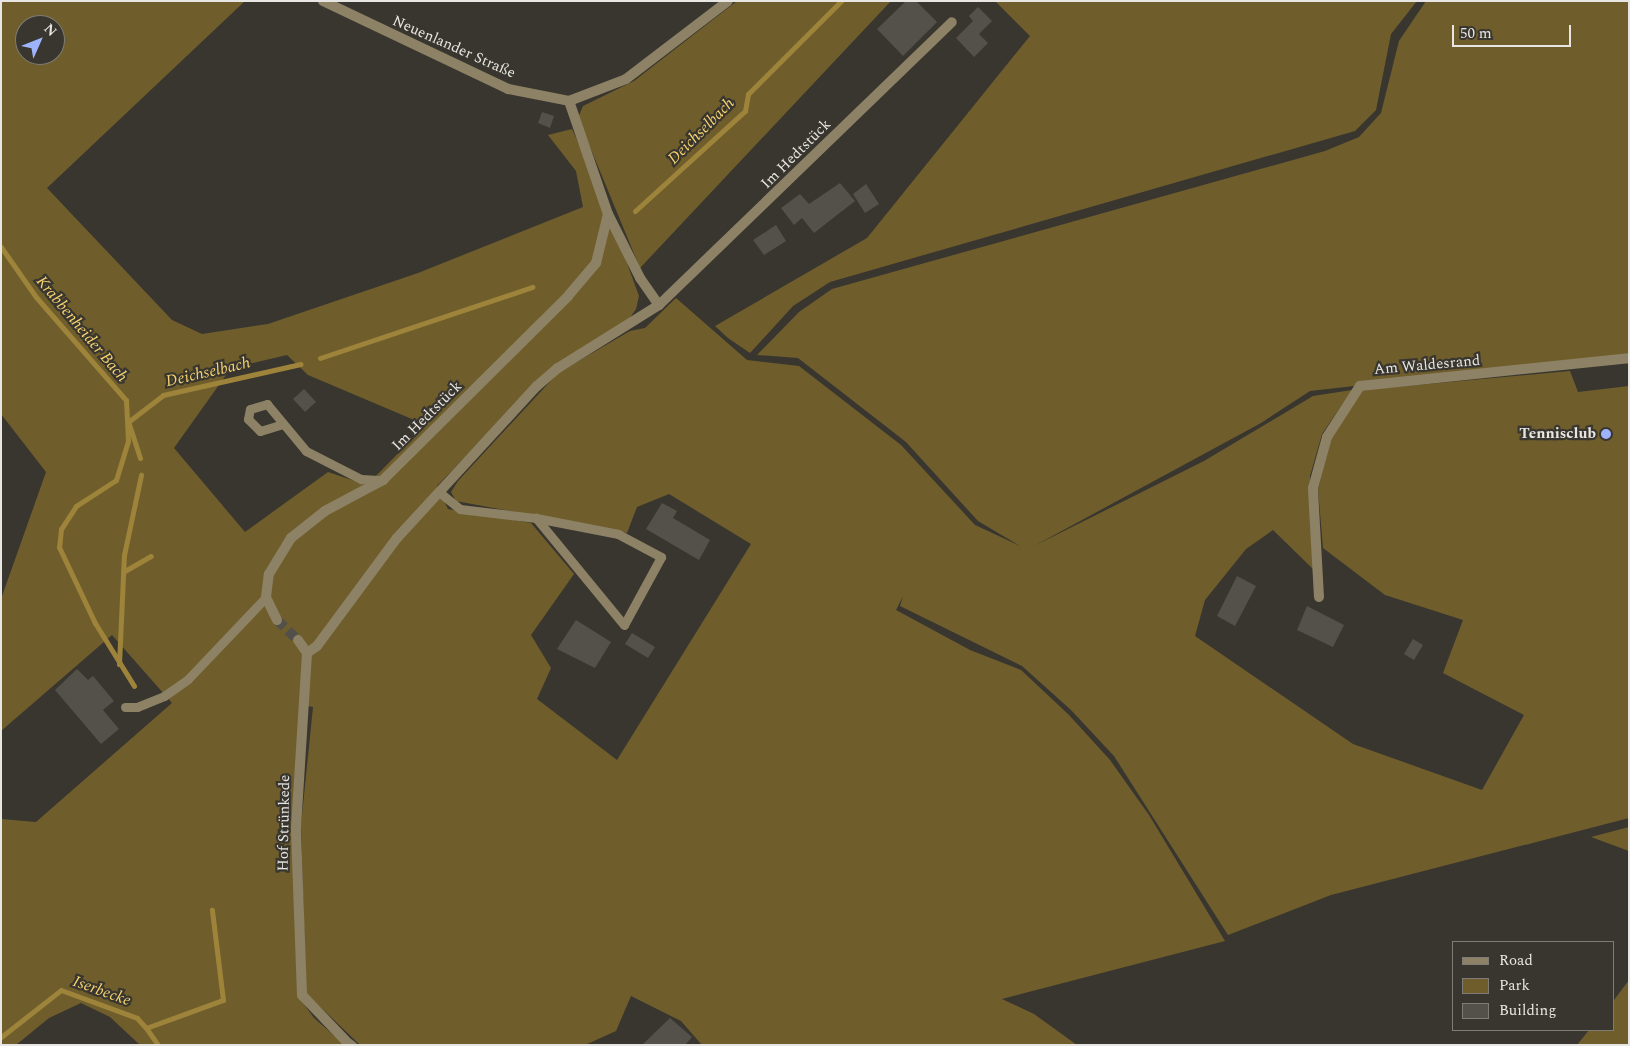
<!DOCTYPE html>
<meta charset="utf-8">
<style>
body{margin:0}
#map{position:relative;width:1630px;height:1046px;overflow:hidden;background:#39362f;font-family:Spectral,serif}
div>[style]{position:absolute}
.green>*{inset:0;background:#6f5e2c}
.stream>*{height:5px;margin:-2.5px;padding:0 2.5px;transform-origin:2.5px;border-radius:2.5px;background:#9d843a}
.building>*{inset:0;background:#54514a}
.street-tunnel>*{height:10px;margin-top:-5px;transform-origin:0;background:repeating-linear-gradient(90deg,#53504a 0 10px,transparent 0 15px)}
.lane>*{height:9px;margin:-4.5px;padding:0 4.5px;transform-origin:4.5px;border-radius:4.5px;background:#8d8265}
.street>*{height:10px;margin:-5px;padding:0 5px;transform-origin:5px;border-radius:5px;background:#8d8265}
.dots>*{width:14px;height:14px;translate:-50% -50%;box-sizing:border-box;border:2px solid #39362f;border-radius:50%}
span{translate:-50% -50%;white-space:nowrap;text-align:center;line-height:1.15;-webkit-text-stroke:4.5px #39362f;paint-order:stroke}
.street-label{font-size:15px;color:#e8e6e2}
.poi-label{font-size:15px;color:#e8e6e2;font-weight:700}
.right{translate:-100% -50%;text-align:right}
.water-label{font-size:16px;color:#f8d56f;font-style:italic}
.frame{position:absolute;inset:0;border:2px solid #e8e6e2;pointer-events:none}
.legend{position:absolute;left:1452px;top:941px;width:162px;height:90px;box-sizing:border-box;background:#39362f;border:1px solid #7f7c77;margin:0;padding:6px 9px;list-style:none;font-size:15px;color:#e8e6e2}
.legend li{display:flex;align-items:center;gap:10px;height:25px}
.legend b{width:25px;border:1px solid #7f7c77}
.north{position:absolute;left:15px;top:15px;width:50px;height:50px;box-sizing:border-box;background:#39362f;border:1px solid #7f7c77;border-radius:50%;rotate:46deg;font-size:14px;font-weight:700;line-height:20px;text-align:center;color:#e8e6e2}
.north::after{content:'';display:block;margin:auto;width:18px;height:22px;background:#9db4fd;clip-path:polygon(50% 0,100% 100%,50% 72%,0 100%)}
.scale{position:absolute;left:1452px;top:25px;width:119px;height:22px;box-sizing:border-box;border:2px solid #e8e6e2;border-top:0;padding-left:6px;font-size:15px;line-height:18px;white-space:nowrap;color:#e8e6e2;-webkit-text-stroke:4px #39362f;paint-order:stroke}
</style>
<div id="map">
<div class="green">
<i style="clip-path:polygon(evenodd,1px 1px,245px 1px,47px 188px,172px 320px,202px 334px,268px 324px,418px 273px,583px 207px,576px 171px,548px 135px,572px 129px,599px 187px,639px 296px,636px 309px,625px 325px,553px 366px,437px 486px,448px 509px,531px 523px,574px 574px,531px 635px,551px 668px,537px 699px,617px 760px,751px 544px,669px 494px,637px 507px,627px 533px,456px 501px,451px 492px,458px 481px,558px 373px,630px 331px,645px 328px,676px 298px,747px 360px,799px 366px,901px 445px,975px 525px,1020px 546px,978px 521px,906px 442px,798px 358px,757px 355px,799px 312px,832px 289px,1325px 151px,1359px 137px,1381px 113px,1399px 41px,1426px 1px,1629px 1px,1629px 355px,1310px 391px,1261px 423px,1034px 546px,1204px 461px,1313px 396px,1352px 390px,1322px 434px,1310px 476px,1314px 570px,1273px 530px,1246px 549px,1205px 600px,1195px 636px,1353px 744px,1482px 790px,1524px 715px,1443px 673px,1463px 620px,1385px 595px,1323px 548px,1318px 489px,1331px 438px,1362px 390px,1570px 371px,1578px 392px,1629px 386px,1629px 818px,1331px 895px,1228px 935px,1114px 756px,1071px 710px,1022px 666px,900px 606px,903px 596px,896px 610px,970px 650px,1021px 670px,1069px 715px,1110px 760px,1149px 815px,1225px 941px,1002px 999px,1034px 1014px,1077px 1045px,702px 1045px,681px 1021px,631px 996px,616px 1031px,585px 1045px,360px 1045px,306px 993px,301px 825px,313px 707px,302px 705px,297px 995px,314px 1018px,345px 1045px,140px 1045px,110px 1017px,81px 1003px,49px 1018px,16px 1045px,1px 1045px,1px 819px,36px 822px,172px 703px,112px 635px,1px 731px,1px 599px,46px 472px,1px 414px,1px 1px,25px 25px,55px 25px,55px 55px,25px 55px,25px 25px,1px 1px,287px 355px,308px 375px,426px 425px,367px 485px,328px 472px,245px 532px,174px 448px,231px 368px,287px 355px)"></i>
<i style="clip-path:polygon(737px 1px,891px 1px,640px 268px,578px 118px,583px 106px,634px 81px)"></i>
<i style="clip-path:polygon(995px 1px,1417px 1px,1391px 34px,1376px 110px,1355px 131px,830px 282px,793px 306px,750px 353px,728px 338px,715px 326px,867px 238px,1030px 36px)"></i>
<i style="clip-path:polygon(1629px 827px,1629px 851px,1591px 837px)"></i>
<i style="clip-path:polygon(1629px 980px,1629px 1045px,1577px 1045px,1589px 1030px,1614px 1030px,1614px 1000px)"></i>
</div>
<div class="stream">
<i style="left:635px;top:211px;width:149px;rotate:-42.3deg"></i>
<i style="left:745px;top:111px;width:17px;rotate:-80deg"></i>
<i style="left:748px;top:94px;width:132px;rotate:-45deg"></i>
<i style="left:1px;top:247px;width:61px;rotate:55deg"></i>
<i style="left:36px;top:297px;width:137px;rotate:48.9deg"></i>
<i style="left:126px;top:400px;width:41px;rotate:87.2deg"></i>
<i style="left:128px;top:441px;width:41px;rotate:107.1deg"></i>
<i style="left:116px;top:480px;width:48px;rotate:147deg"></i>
<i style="left:76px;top:506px;width:27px;rotate:123deg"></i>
<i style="left:61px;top:529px;width:18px;rotate:96deg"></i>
<i style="left:59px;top:547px;width:84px;rotate:64.7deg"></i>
<i style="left:95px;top:623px;width:74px;rotate:58.2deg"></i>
<i style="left:320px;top:358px;width:224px;rotate:-18.5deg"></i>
<i style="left:140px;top:458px;width:38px;rotate:-108deg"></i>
<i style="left:128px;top:422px;width:44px;rotate:-37.6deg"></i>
<i style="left:163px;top:395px;width:141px;rotate:-12.7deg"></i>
<i style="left:123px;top:572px;width:32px;rotate:-30deg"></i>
<i style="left:119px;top:664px;width:109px;rotate:-87.4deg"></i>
<i style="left:124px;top:555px;width:82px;rotate:-78deg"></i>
<i style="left:1px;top:1037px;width:76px;rotate:-38.1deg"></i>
<i style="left:61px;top:990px;width:81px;rotate:20.2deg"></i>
<i style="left:137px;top:1018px;width:13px;rotate:48deg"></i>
<i style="left:158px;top:1045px;width:21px;rotate:-125deg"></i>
<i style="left:146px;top:1028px;width:82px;rotate:-20deg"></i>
<i style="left:223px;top:1000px;width:91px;rotate:-97deg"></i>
</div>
<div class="building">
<i style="clip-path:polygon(906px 1px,916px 1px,937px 22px,903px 56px,877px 29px)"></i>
<i style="clip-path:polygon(978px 7px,992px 21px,979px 34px,988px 43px,974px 57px,956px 38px,973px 21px,969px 16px)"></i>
<i style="clip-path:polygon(542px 112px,554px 116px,550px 128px,538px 123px)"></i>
<i style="clip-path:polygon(840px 183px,855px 201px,814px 233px,802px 218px,794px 225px,781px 208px,800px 194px,809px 204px)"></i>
<i style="clip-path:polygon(866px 184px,879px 204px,865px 213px,853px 194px)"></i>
<i style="clip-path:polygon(776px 225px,786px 241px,764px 255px,753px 240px)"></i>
<i style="clip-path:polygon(304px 389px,316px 402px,305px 412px,293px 399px)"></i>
<i style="clip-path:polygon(662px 503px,677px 511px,673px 518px,710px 540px,699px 560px,646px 529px)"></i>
<i style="clip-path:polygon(1237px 576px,1256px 586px,1235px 626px,1217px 616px)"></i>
<i style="clip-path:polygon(1307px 606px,1344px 625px,1333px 647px,1297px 630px)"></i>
<i style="clip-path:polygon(576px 620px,611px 642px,595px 668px,557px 649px)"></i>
<i style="clip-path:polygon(632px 633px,655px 647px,648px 658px,625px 644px)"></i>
<i style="clip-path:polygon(1413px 639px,1423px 645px,1414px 660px,1404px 654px)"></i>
<i style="clip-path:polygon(77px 669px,88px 680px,93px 676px,114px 701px,103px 710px,119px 729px,101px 744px,55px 690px)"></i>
<i style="clip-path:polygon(670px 1018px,692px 1037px,685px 1045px,642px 1045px)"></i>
</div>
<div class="street-tunnel">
<i style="left:277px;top:620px;width:29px;rotate:44deg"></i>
</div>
<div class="lane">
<i style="left:283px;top:424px;width:24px;rotate:163deg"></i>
<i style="left:260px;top:431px;width:17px;rotate:-135deg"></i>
<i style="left:248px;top:419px;width:10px;rotate:-79deg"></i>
<i style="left:250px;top:409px;width:18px;rotate:-16deg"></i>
<i style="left:267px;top:404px;width:61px;rotate:50.3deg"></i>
<i style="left:306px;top:451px;width:62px;rotate:27deg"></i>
<i style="left:361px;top:479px;width:22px;rotate:3deg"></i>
<i style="left:439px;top:492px;width:27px;rotate:39deg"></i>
<i style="left:460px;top:509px;width:77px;rotate:6.8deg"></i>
<i style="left:536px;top:518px;width:84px;rotate:11deg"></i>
<i style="left:618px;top:534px;width:49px;rotate:28.1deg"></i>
<i style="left:661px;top:557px;width:77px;rotate:118.6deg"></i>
<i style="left:624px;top:625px;width:139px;rotate:-129.4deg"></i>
<i style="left:125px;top:707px;width:12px"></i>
<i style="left:137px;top:707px;width:29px;rotate:-22deg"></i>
<i style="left:164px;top:696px;width:29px;rotate:-35deg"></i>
<i style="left:188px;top:679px;width:113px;rotate:-46.4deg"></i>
<i style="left:345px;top:1040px;width:9px;rotate:36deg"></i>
</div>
<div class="street">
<i style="left:323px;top:1px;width:205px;rotate:25.4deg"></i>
<i style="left:508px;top:89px;width:62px;rotate:11.1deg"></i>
<i style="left:569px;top:101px;width:61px;rotate:-21.1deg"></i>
<i style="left:626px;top:79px;width:128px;rotate:-37.4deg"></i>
<i style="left:569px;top:101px;width:120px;rotate:71deg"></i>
<i style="left:608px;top:214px;width:72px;rotate:63.4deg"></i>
<i style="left:640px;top:278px;width:33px;rotate:55deg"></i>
<i style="left:659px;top:305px;width:407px;rotate:-44deg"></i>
<i style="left:1319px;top:597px;width:109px;rotate:-93.2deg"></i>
<i style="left:1313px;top:488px;width:53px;rotate:-74.6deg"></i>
<i style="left:1327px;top:437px;width:61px;rotate:-57.1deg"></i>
<i style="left:1360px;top:386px;width:270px;rotate:-5.9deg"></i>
<i style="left:277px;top:620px;width:25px;rotate:-116deg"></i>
<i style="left:266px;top:597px;width:23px;rotate:-83deg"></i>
<i style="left:269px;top:574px;width:42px;rotate:-58.6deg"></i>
<i style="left:291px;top:538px;width:43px;rotate:-38.5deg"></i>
<i style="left:325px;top:511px;width:66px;rotate:-28.1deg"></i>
<i style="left:383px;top:480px;width:261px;rotate:-44.8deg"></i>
<i style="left:568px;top:296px;width:43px;rotate:-49.7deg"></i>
<i style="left:596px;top:263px;width:50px;rotate:-76.2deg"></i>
<i style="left:298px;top:640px;width:16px;rotate:55deg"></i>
<i style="left:345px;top:1040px;width:62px;rotate:-133.7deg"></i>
<i style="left:302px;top:995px;width:167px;rotate:-92.1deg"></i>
<i style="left:296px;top:828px;width:175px;rotate:-86.4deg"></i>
<i style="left:307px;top:653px;width:12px;rotate:-35deg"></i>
<i style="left:317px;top:646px;width:134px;rotate:-53.5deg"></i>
<i style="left:397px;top:538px;width:207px;rotate:-47.4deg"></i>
<i style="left:537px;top:386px;width:28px;rotate:-41deg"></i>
<i style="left:558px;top:368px;width:119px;rotate:-32deg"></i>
</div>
<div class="dots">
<i style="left:1606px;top:434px;background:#9db4fd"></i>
</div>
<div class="street-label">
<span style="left:454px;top:47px;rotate:24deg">Neuenlander Straße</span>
<span style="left:796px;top:154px;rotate:-45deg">Im Hedtstück</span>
<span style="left:1427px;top:365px;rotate:-5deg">Am Waldesrand</span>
<span style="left:427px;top:416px;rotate:-45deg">Im Hedtstück</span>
<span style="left:284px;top:823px;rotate:-89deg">Hof Strünkede</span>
</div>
<div class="poi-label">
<span class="right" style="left:1596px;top:434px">Tennisclub</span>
</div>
<div class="water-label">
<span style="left:701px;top:131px;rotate:-45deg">Deichselbach</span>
<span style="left:82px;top:329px;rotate:50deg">Krabbenheider Bach</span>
<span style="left:208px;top:372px;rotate:-13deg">Deichselbach</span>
<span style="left:102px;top:991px;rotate:20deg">Iserbecke</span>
</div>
<div class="frame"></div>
<ul class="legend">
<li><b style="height:6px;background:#8d8265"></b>Road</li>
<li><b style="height:14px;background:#6f5e2c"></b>Park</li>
<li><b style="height:14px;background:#54514a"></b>Building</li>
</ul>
<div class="north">N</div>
<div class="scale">50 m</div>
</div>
